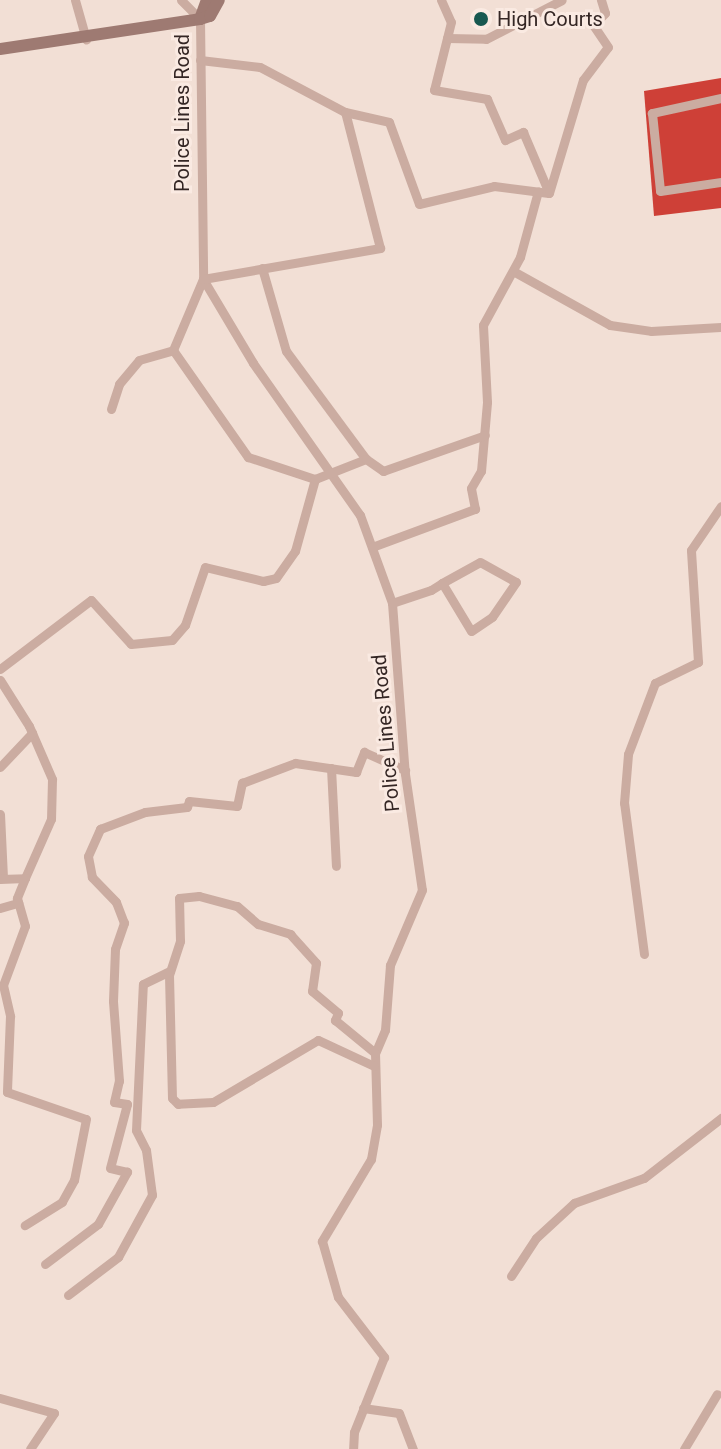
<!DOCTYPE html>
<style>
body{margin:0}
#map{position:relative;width:721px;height:1449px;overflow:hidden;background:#f2dfd5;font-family:Roboto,sans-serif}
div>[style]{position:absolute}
.building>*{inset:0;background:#ce4037}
.street>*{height:9px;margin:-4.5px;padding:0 4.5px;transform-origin:4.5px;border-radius:4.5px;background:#cbaca1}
.secondary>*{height:12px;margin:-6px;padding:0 6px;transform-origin:6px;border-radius:6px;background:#9e7a72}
.dots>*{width:22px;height:22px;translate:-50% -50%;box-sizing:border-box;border:4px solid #faeae2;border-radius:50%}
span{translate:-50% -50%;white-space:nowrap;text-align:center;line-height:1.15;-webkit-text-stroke:6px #faeae2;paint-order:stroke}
.poi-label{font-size:20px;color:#342624}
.left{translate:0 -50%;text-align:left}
.street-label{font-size:20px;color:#342624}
</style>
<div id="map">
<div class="building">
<i style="clip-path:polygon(721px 78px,721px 208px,654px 216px,644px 91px)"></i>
</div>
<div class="street">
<i style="left:75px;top:0;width:41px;rotate:74.2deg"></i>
<i style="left:181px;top:0;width:27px;rotate:45deg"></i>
<i style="left:200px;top:19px;width:260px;rotate:89.3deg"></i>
<i style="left:203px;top:279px;width:98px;rotate:59.2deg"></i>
<i style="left:253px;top:363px;width:186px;rotate:54.9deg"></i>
<i style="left:360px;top:515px;width:94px;rotate:70deg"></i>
<i style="left:392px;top:603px;width:171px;rotate:85.7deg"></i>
<i style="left:405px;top:774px;width:117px;rotate:81.7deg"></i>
<i style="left:422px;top:890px;width:82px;rotate:113.1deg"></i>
<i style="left:390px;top:965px;width:65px;rotate:94.4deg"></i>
<i style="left:385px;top:1030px;width:25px;rotate:113deg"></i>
<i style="left:375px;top:1053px;width:72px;rotate:88.4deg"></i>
<i style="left:377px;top:1125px;width:35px;rotate:100deg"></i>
<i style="left:371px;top:1159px;width:96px;rotate:120.9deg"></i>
<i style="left:322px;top:1241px;width:58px;rotate:74.1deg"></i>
<i style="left:338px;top:1297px;width:76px;rotate:52.5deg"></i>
<i style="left:384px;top:1357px;width:81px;rotate:111.8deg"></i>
<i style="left:354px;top:1432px;width:17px;rotate:93deg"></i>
<i style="left:441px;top:0;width:24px;rotate:66deg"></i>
<i style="left:451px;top:22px;width:70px;rotate:104deg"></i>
<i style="left:434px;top:90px;width:54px;rotate:9.6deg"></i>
<i style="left:487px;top:99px;width:45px;rotate:66.3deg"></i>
<i style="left:505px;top:140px;width:20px;rotate:-24deg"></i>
<i style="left:523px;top:132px;width:66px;rotate:66.9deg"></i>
<i style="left:447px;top:38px;width:39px;rotate:1deg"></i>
<i style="left:486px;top:39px;width:85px;rotate:-27.2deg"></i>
<i style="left:200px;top:60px;width:60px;rotate:6.7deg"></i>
<i style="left:260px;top:67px;width:96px;rotate:27.9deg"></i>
<i style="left:345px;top:112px;width:45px;rotate:12.8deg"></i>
<i style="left:389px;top:122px;width:87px;rotate:69.9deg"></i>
<i style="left:419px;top:204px;width:77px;rotate:-13.5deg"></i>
<i style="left:494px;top:186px;width:55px;rotate:7.3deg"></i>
<i style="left:549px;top:193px;width:118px;rotate:-73.3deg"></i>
<i style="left:583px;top:80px;width:41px;rotate:-52.9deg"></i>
<i style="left:608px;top:47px;width:27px;rotate:-124deg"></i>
<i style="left:593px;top:25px;width:17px;rotate:-45deg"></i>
<i style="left:605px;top:13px;width:14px;rotate:-107deg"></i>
<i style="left:721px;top:98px;width:71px;rotate:167.7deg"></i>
<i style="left:652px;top:113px;width:78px;rotate:84.1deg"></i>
<i style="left:660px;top:191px;width:62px;rotate:-8.4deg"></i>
<i style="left:262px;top:268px;width:86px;rotate:73.9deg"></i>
<i style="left:286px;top:351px;width:134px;rotate:53.5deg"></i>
<i style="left:513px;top:271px;width:111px;rotate:29.1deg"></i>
<i style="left:610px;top:325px;width:41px;rotate:8.3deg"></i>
<i style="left:651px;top:331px;width:70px;rotate:-3.3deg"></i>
<i style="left:173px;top:350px;width:77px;rotate:-67.1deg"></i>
<i style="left:203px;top:279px;width:180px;rotate:-9.9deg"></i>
<i style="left:380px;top:248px;width:140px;rotate:-104.4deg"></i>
<i style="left:173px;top:350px;width:131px;rotate:55deg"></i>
<i style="left:248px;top:457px;width:71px;rotate:18.2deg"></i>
<i style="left:111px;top:409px;width:26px;rotate:-72deg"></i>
<i style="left:119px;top:384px;width:31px;rotate:-50deg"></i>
<i style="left:139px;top:360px;width:35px;rotate:-16deg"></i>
<i style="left:372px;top:547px;width:110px;rotate:-20.3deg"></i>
<i style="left:475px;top:509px;width:21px;rotate:-101deg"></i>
<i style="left:471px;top:488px;width:20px;rotate:-60deg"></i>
<i style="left:481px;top:471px;width:69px;rotate:-85deg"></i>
<i style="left:487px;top:402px;width:77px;rotate:-93deg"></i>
<i style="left:483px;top:325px;width:77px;rotate:-61.4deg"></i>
<i style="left:520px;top:257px;width:68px;rotate:-74.7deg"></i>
<i style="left:392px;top:603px;width:41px;rotate:-18.4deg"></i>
<i style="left:431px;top:590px;width:13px;rotate:-32deg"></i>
<i style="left:442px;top:583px;width:43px;rotate:-28.9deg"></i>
<i style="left:480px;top:562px;width:41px;rotate:29.1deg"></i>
<i style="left:516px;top:582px;width:42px;rotate:124.4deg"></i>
<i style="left:492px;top:617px;width:25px;rotate:146deg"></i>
<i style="left:471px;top:631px;width:56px;rotate:-121.1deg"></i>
<i style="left:0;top:669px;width:114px;rotate:-37.2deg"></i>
<i style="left:91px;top:600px;width:59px;rotate:47.7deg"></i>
<i style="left:131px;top:644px;width:41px;rotate:-5.6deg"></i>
<i style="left:172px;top:640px;width:20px;rotate:-49deg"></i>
<i style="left:185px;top:625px;width:61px;rotate:-71deg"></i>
<i style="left:205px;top:567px;width:60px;rotate:13.6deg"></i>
<i style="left:263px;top:581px;width:13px;rotate:-13deg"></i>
<i style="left:276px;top:578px;width:33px;rotate:-55deg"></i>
<i style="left:295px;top:551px;width:75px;rotate:-74.5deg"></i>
<i style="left:315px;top:479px;width:55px;rotate:-21.4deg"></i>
<i style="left:366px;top:459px;width:21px;rotate:35deg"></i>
<i style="left:383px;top:471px;width:108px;rotate:-19.4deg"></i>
<i style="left:0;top:680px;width:54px;rotate:57.8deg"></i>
<i style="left:29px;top:726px;width:58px;rotate:66.5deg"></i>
<i style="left:52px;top:779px;width:40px;rotate:91.4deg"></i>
<i style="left:51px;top:819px;width:64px;rotate:113.8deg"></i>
<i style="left:0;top:767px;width:47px;rotate:-46.7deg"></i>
<i style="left:331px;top:768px;width:98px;rotate:87.1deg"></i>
<i style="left:0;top:814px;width:63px;rotate:87.3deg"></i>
<i style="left:0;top:879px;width:25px;rotate:-2deg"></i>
<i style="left:25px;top:878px;width:22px;rotate:112deg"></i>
<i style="left:17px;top:898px;width:29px;rotate:74deg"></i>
<i style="left:25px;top:926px;width:63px;rotate:110.4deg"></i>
<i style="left:3px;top:985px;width:32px;rotate:77deg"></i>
<i style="left:10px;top:1016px;width:76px;rotate:92.3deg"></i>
<i style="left:7px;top:1092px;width:83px;rotate:18.9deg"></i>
<i style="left:86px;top:1119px;width:62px;rotate:101.1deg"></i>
<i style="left:74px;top:1180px;width:25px;rotate:119deg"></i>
<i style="left:62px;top:1202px;width:44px;rotate:148.1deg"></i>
<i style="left:0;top:908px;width:19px;rotate:-16deg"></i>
<i style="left:644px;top:954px;width:152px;rotate:-97.5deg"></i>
<i style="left:624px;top:803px;width:49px;rotate:-85.3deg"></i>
<i style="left:628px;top:754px;width:76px;rotate:-69.2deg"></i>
<i style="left:655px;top:683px;width:48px;rotate:-26deg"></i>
<i style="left:698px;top:662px;width:112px;rotate:-93.6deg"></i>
<i style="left:691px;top:550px;width:53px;rotate:-55.7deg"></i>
<i style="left:374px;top:1066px;width:62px;rotate:-155.1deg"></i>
<i style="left:318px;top:1040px;width:122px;rotate:149.4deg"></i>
<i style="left:213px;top:1102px;width:35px;rotate:177deg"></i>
<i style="left:178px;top:1104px;width:8px;rotate:-135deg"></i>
<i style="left:172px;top:1098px;width:123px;rotate:-91.4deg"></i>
<i style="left:169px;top:975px;width:36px;rotate:-72deg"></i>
<i style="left:180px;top:941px;width:43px;rotate:-91.3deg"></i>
<i style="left:179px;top:898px;width:20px;rotate:-6deg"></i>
<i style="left:199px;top:896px;width:39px;rotate:15deg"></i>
<i style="left:237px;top:906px;width:28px;rotate:41deg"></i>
<i style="left:258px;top:924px;width:34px;rotate:17deg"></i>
<i style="left:290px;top:934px;width:39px;rotate:48deg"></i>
<i style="left:316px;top:963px;width:28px;rotate:98deg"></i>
<i style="left:312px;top:991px;width:34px;rotate:40deg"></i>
<i style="left:338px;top:1013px;width:8px;rotate:113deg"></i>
<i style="left:335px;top:1020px;width:52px;rotate:39.5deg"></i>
<i style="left:45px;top:1264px;width:66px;rotate:-37deg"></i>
<i style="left:98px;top:1224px;width:60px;rotate:-60.9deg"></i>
<i style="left:127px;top:1172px;width:17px;rotate:-167deg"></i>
<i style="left:110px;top:1168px;width:66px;rotate:-75.1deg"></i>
<i style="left:127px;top:1104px;width:13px;rotate:-171deg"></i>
<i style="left:114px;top:1102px;width:22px;rotate:-77deg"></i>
<i style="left:119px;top:1081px;width:80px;rotate:-94.3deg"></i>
<i style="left:113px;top:1001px;width:52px;rotate:-87.8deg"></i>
<i style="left:115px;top:949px;width:28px;rotate:-71deg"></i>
<i style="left:124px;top:923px;width:22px;rotate:-111deg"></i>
<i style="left:116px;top:902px;width:35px;rotate:-134deg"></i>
<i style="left:92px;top:877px;width:21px;rotate:-101deg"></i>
<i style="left:88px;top:856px;width:30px;rotate:-66deg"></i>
<i style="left:100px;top:829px;width:48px;rotate:-20.7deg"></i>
<i style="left:145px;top:812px;width:42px;rotate:-6.8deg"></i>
<i style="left:187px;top:807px;width:6px;rotate:-72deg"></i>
<i style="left:189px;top:801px;width:48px;rotate:5.9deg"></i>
<i style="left:237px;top:806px;width:24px;rotate:-78deg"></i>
<i style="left:242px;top:783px;width:57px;rotate:-20.7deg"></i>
<i style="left:295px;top:763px;width:62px;rotate:8.4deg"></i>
<i style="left:356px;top:772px;width:22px;rotate:-68deg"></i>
<i style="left:364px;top:752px;width:45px;rotate:23.7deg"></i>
<i style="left:511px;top:1276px;width:45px;rotate:-56.7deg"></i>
<i style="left:536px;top:1238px;width:52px;rotate:-42.6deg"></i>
<i style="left:574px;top:1203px;width:74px;rotate:-19.7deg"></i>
<i style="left:644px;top:1178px;width:98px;rotate:-37.9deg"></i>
<i style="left:68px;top:1295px;width:63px;rotate:-37.2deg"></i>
<i style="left:118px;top:1257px;width:71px;rotate:-61.3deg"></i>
<i style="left:152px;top:1195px;width:45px;rotate:-97.6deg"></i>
<i style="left:146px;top:1150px;width:22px;rotate:-117deg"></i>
<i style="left:136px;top:1130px;width:146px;rotate:-87.3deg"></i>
<i style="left:143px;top:984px;width:30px;rotate:-26deg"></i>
<i style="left:0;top:1398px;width:56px;rotate:15.5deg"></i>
<i style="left:54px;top:1413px;width:43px;rotate:123.7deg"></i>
<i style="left:363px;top:1408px;width:36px;rotate:8deg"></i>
<i style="left:399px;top:1413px;width:39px;rotate:69deg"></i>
<i style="left:684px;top:1449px;width:64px;rotate:-59deg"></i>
</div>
<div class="secondary">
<i style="left:200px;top:19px;width:20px;rotate:-70deg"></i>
<i style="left:0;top:49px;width:202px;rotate:-8.5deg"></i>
<i style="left:200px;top:19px;width:10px;rotate:-17deg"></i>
<i style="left:210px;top:16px;width:18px;rotate:-61deg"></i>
</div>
<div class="dots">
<i style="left:481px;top:19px;background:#185850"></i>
</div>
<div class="poi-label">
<span class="left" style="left:497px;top:19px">High Courts</span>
</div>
<div class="street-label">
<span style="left:182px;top:113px;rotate:-90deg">Police Lines Road</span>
<span style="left:386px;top:733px;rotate:-95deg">Police Lines Road</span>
</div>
</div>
